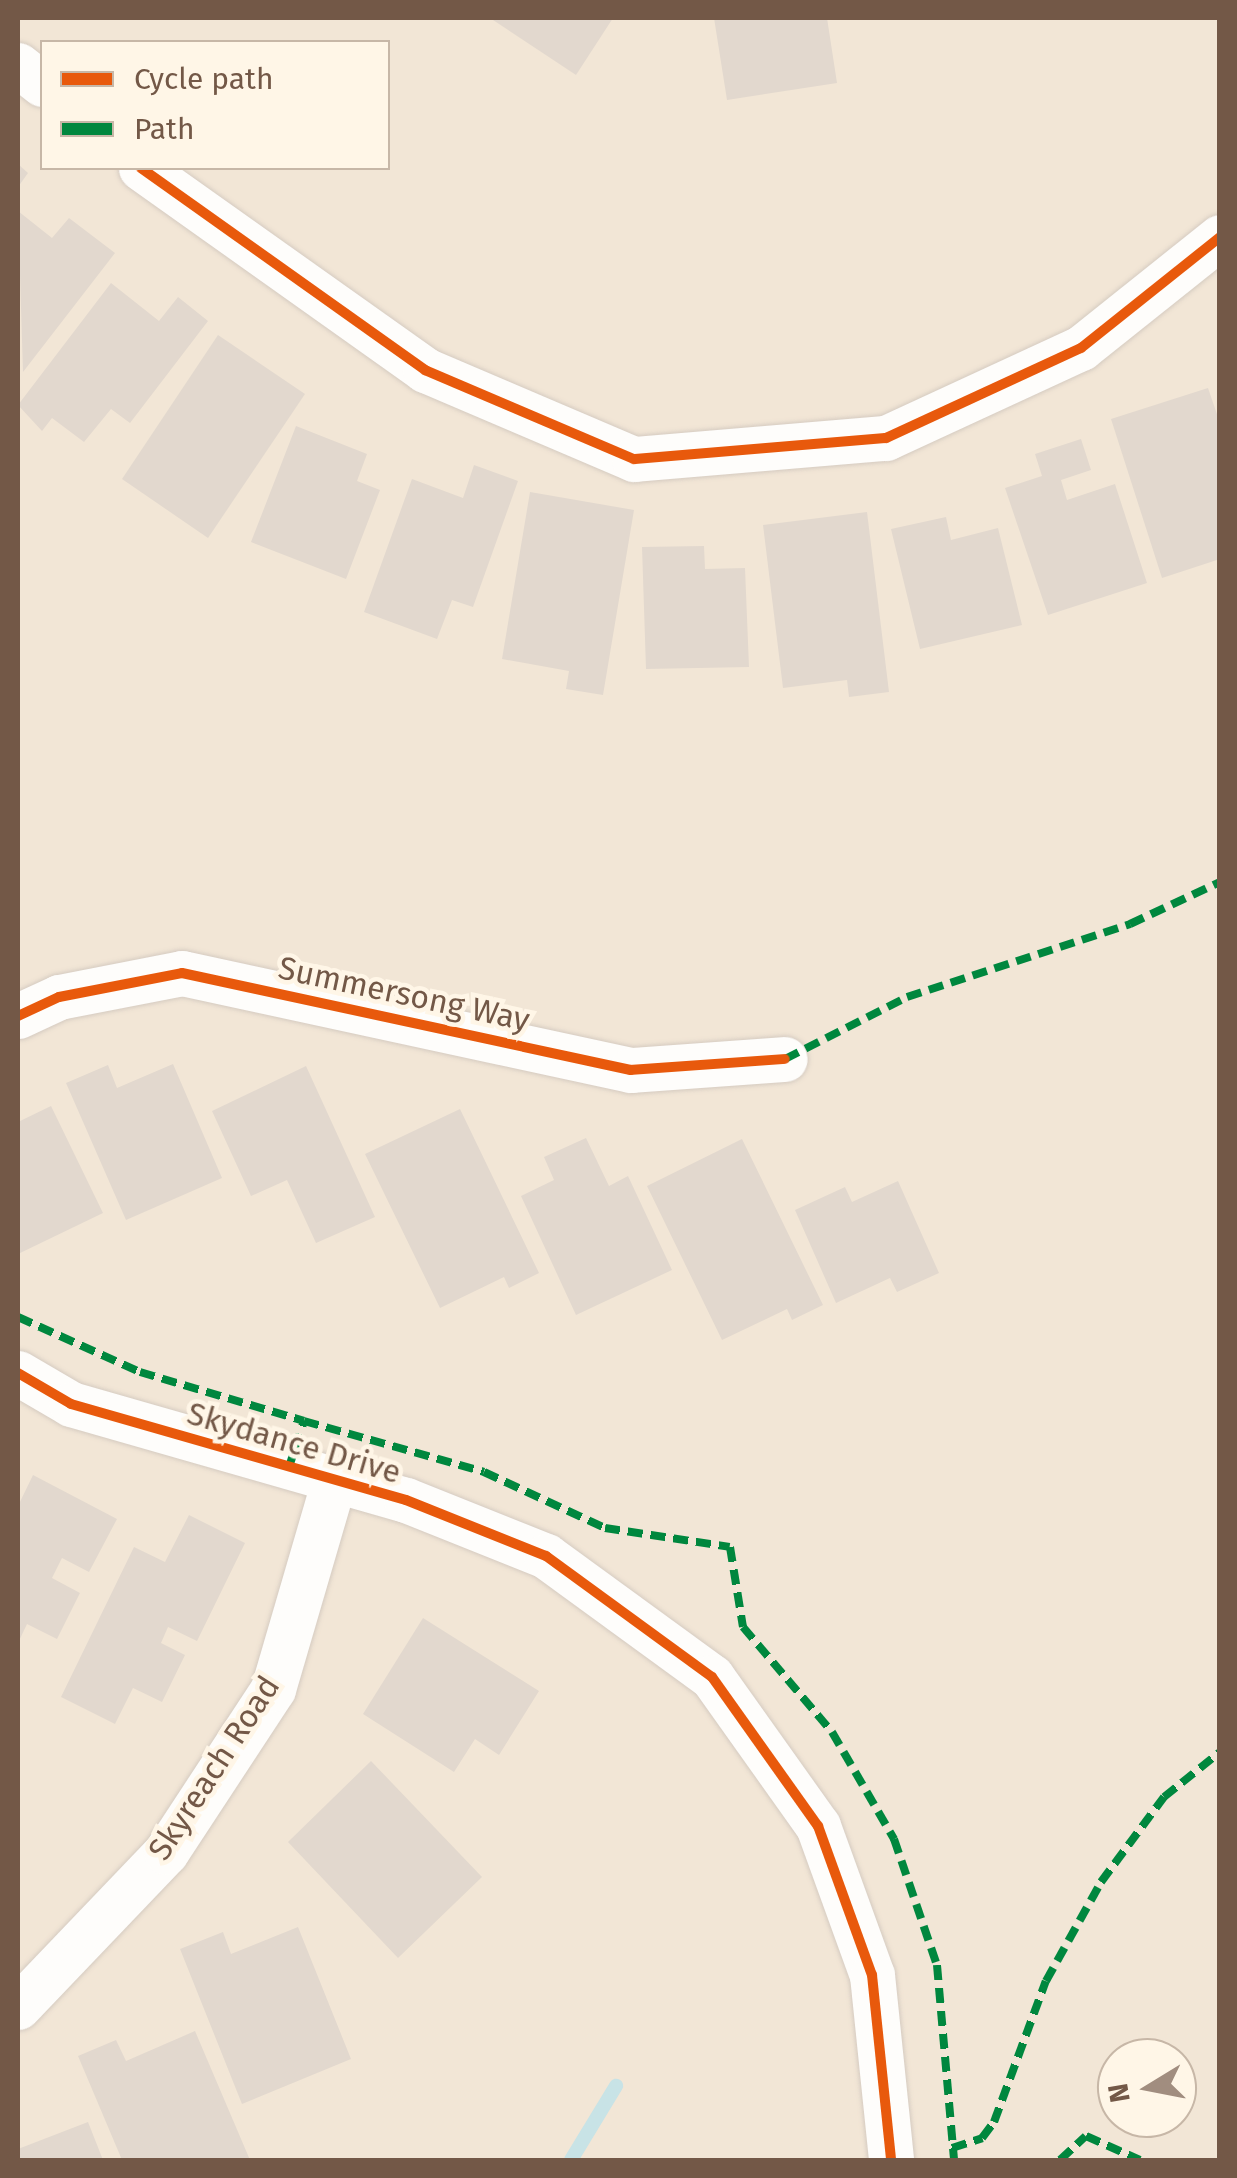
<!DOCTYPE html>
<style>
body{margin:0}
#map{position:relative;width:1237px;height:2178px;overflow:hidden;background:#f6f0e6;font-family:"Fira Sans",sans-serif}
div>[style]{position:absolute}
.residential>*{inset:0;background:#f2e6d6}
.stream>*{height:14px;margin:-7px;padding:0 7px;transform-origin:7px;border-radius:7px;background:#c8e3e6}
.building>*{inset:0;background:#e2d8ce}
.roads{filter:drop-shadow(0 0 2px #d5cbc1) drop-shadow(0 0 2px #d5cbc1)}
.minor>*{height:45px;margin:-22.5px;padding:0 22.5px;transform-origin:22.5px;border-radius:22.5px;background:#fefdfb}
.quiet>*{height:8px;margin-top:-4px;transform-origin:0;background:repeating-linear-gradient(90deg,#00873e 0 15px,transparent 0 23px)}
.cycleway>*{height:10px;margin:-5px;padding:0 5px;transform-origin:5px;border-radius:5px;background:#e8590c}
span{translate:-50% -50%;white-space:nowrap;text-align:center;line-height:1.15;-webkit-text-stroke:9px #fff6e7;paint-order:stroke}
.street-label{font-size:32px;color:#735847}
.frame{position:absolute;inset:0;border:20px solid #735847;pointer-events:none}
.legend{position:absolute;left:40px;top:40px;width:350px;height:130px;box-sizing:border-box;background:#fff6e7;border:2px solid #c7b7a7;margin:0;padding:12px 18px;list-style:none;font-size:30px;color:#735847}
.legend li{display:flex;align-items:center;gap:20px;height:50px}
.legend b{width:50px;border:2px solid #c7b7a7}
.north{position:absolute;left:1097px;top:2038px;width:100px;height:100px;box-sizing:border-box;background:#fff6e7;border:2px solid #c7b7a7;border-radius:50%;rotate:260deg;font-size:28px;font-weight:700;line-height:40px;text-align:center;color:#735847}
.north::after{content:'';display:block;margin:auto;width:35px;height:45px;background:#a18d7f;clip-path:polygon(50% 0,100% 100%,50% 72%,0 100%)}
</style>
<div id="map">
<div class="residential">
<i style="clip-path:polygon(evenodd,18px 18px,1219px 18px,1219px 2160px,18px 2160px,18px 18px,42px 42px,388px 42px,388px 168px,42px 168px,42px 42px,18px 18px,1117px 2058px,1177px 2058px,1177px 2118px,1117px 2118px,1117px 2058px)"></i>
</div>
<div class="stream">
<i style="left:571px;top:2160px;width:87px;rotate:-58.7deg"></i>
</div>
<div class="building">
<i style="clip-path:polygon(490px 18px,613px 18px,576px 75px)"></i>
<i style="clip-path:polygon(714px 18px,827px 18px,837px 83px,727px 100px)"></i>
<i style="clip-path:polygon(18px 164px,28px 173px,18px 187px)"></i>
<i style="clip-path:polygon(18px 211px,52px 238px,69px 218px,115px 253px,23px 372px)"></i>
<i style="clip-path:polygon(111px 283px,159px 321px,178px 297px,208px 321px,130px 423px,111px 409px,84px 442px,52px 418px,42px 431px,18px 405px)"></i>
<i style="clip-path:polygon(218px 335px,305px 394px,208px 538px,122px 479px)"></i>
<i style="clip-path:polygon(1208px 388px,1220px 423px,1220px 559px,1162px 578px,1111px 419px)"></i>
<i style="clip-path:polygon(296px 426px,367px 454px,357px 481px,380px 490px,346px 579px,251px 542px)"></i>
<i style="clip-path:polygon(1081px 439px,1091px 470px,1061px 480px,1067px 500px,1115px 484px,1147px 583px,1048px 615px,1005px 488px,1042px 476px,1035px 454px)"></i>
<i style="clip-path:polygon(474px 465px,518px 481px,473px 607px,452px 600px,437px 639px,364px 612px,412px 479px,463px 498px)"></i>
<i style="clip-path:polygon(530px 492px,634px 510px,603px 695px,566px 689px,569px 671px,502px 659px)"></i>
<i style="clip-path:polygon(867px 512px,889px 692px,849px 697px,847px 680px,783px 688px,763px 525px)"></i>
<i style="clip-path:polygon(946px 517px,951px 540px,998px 528px,1022px 625px,920px 649px,891px 529px)"></i>
<i style="clip-path:polygon(704px 546px,705px 569px,745px 568px,749px 667px,646px 669px,642px 547px)"></i>
<i style="clip-path:polygon(173px 1064px,222px 1178px,126px 1220px,66px 1083px,108px 1065px,117px 1088px)"></i>
<i style="clip-path:polygon(306px 1066px,375px 1217px,316px 1243px,287px 1180px,251px 1196px,212px 1111px)"></i>
<i style="clip-path:polygon(51px 1106px,103px 1213px,18px 1254px,18px 1122px)"></i>
<i style="clip-path:polygon(460px 1109px,539px 1273px,509px 1288px,504px 1277px,440px 1308px,365px 1154px)"></i>
<i style="clip-path:polygon(586px 1138px,609px 1186px,628px 1176px,672px 1270px,576px 1315px,521px 1196px,554px 1180px,544px 1157px)"></i>
<i style="clip-path:polygon(742px 1139px,823px 1305px,792px 1320px,787px 1309px,722px 1340px,647px 1186px)"></i>
<i style="clip-path:polygon(898px 1181px,939px 1273px,897px 1292px,890px 1278px,836px 1303px,795px 1210px,845px 1187px,852px 1202px)"></i>
<i style="clip-path:polygon(33px 1475px,117px 1519px,89px 1572px,62px 1558px,52px 1578px,80px 1593px,57px 1639px,27px 1624px,18px 1643px,18px 1506px)"></i>
<i style="clip-path:polygon(189px 1515px,245px 1543px,197px 1641px,168px 1627px,161px 1643px,185px 1655px,162px 1702px,133px 1688px,115px 1724px,61px 1697px,134px 1547px,165px 1562px)"></i>
<i style="clip-path:polygon(423px 1618px,539px 1691px,499px 1755px,475px 1739px,454px 1772px,363px 1714px)"></i>
<i style="clip-path:polygon(371px 1761px,482px 1877px,398px 1958px,288px 1842px)"></i>
<i style="clip-path:polygon(298px 1927px,351px 2059px,242px 2104px,180px 1949px,223px 1932px,231px 1954px)"></i>
<i style="clip-path:polygon(195px 2031px,250px 2160px,122px 2160px,78px 2056px,116px 2040px,126px 2061px)"></i>
<i style="clip-path:polygon(88px 2122px,103px 2160px,18px 2160px,18px 2149px)"></i>
</div>
<div class="roads">
<div class="minor">
<i style="left:18px;top:65px;width:31px;rotate:38deg"></i>
<i style="left:141px;top:168px;width:349px;rotate:35.4deg"></i>
<i style="left:425px;top:370px;width:227px;rotate:23.1deg"></i>
<i style="left:634px;top:459px;width:253px;rotate:-4.8deg"></i>
<i style="left:886px;top:438px;width:215px;rotate:-24.8deg"></i>
<i style="left:1081px;top:348px;width:178px;rotate:-38.6deg"></i>
<i style="left:18px;top:1016px;width:45px;rotate:-24.9deg"></i>
<i style="left:59px;top:997px;width:125px;rotate:-11deg"></i>
<i style="left:182px;top:973px;width:459px;rotate:12.2deg"></i>
<i style="left:631px;top:1070px;width:154px;rotate:-4.1deg"></i>
<i style="left:18px;top:1373px;width:61px;rotate:30.3deg"></i>
<i style="left:71px;top:1404px;width:348px;rotate:16deg"></i>
<i style="left:406px;top:1500px;width:151px;rotate:21.8deg"></i>
<i style="left:546px;top:1556px;width:205px;rotate:36.1deg"></i>
<i style="left:712px;top:1677px;width:183px;rotate:54.6deg"></i>
<i style="left:818px;top:1826px;width:158px;rotate:70.1deg"></i>
<i style="left:872px;top:1975px;width:186px;rotate:84.1deg"></i>
<i style="left:18px;top:2007px;width:214px;rotate:-46.3deg"></i>
<i style="left:166px;top:1852px;width:195px;rotate:-56.7deg"></i>
<i style="left:273px;top:1689px;width:214px;rotate:-73.7deg"></i>
</div>
</div>
<div class="quiet">
<i style="left:785px;top:1059px;width:137px;rotate:-26.9deg"></i>
<i style="left:907px;top:997px;width:235px;rotate:-18.1deg"></i>
<i style="left:1130px;top:924px;width:99px;rotate:-25deg"></i>
<i style="left:18px;top:1317px;width:134px;rotate:24.3deg"></i>
<i style="left:140px;top:1372px;width:171px;rotate:16.6deg"></i>
<i style="left:288px;top:1470px;width:52px;rotate:-71.9deg"></i>
<i style="left:304px;top:1421px;width:187px;rotate:15.8deg"></i>
<i style="left:484px;top:1472px;width:133px;rotate:24.8deg"></i>
<i style="left:605px;top:1528px;width:126px;rotate:8.6deg"></i>
<i style="left:730px;top:1547px;width:81px;rotate:80.8deg"></i>
<i style="left:743px;top:1627px;width:138px;rotate:49.7deg"></i>
<i style="left:832px;top:1732px;width:124px;rotate:59.9deg"></i>
<i style="left:894px;top:1839px;width:133px;rotate:71.2deg"></i>
<i style="left:937px;top:1965px;width:196px;rotate:85deg"></i>
<i style="left:952px;top:2148px;width:32px;rotate:-18deg"></i>
<i style="left:982px;top:2138px;width:20px;rotate:-53deg"></i>
<i style="left:994px;top:2122px;width:150px;rotate:-69.8deg"></i>
<i style="left:1046px;top:1981px;width:113px;rotate:-60.9deg"></i>
<i style="left:1101px;top:1882px;width:106px;rotate:-53.5deg"></i>
<i style="left:1164px;top:1797px;width:72px;rotate:-38.8deg"></i>
<i style="left:1060px;top:2160px;width:35px;rotate:-43deg"></i>
<i style="left:1086px;top:2136px;width:59px;rotate:24deg"></i>
</div>
<div class="cycleway">
<i style="left:141px;top:168px;width:349px;rotate:35.4deg"></i>
<i style="left:425px;top:370px;width:227px;rotate:23.1deg"></i>
<i style="left:634px;top:459px;width:253px;rotate:-4.8deg"></i>
<i style="left:886px;top:438px;width:215px;rotate:-24.8deg"></i>
<i style="left:1081px;top:348px;width:178px;rotate:-38.6deg"></i>
<i style="left:18px;top:1016px;width:45px;rotate:-24.9deg"></i>
<i style="left:59px;top:997px;width:125px;rotate:-11deg"></i>
<i style="left:182px;top:973px;width:459px;rotate:12.2deg"></i>
<i style="left:631px;top:1070px;width:154px;rotate:-4.1deg"></i>
<i style="left:18px;top:1373px;width:61px;rotate:30.3deg"></i>
<i style="left:71px;top:1404px;width:348px;rotate:16deg"></i>
<i style="left:406px;top:1500px;width:151px;rotate:21.8deg"></i>
<i style="left:546px;top:1556px;width:205px;rotate:36.1deg"></i>
<i style="left:712px;top:1677px;width:183px;rotate:54.6deg"></i>
<i style="left:818px;top:1826px;width:158px;rotate:70.1deg"></i>
<i style="left:872px;top:1975px;width:186px;rotate:84.1deg"></i>
</div>
<div class="street-label">
<span style="left:404px;top:994px;rotate:12deg">Summersong Way</span>
<span style="left:294px;top:1443px;rotate:16deg">Skydance Drive</span>
<span style="left:214px;top:1768px;rotate:-57deg">Skyreach Road</span>
</div>
<div class="frame"></div>
<ul class="legend">
<li><b style="height:12px;background:#e8590c"></b>Cycle path</li>
<li><b style="height:12px;background:#00873e"></b>Path</li>
</ul>
<div class="north">N</div>
</div>
